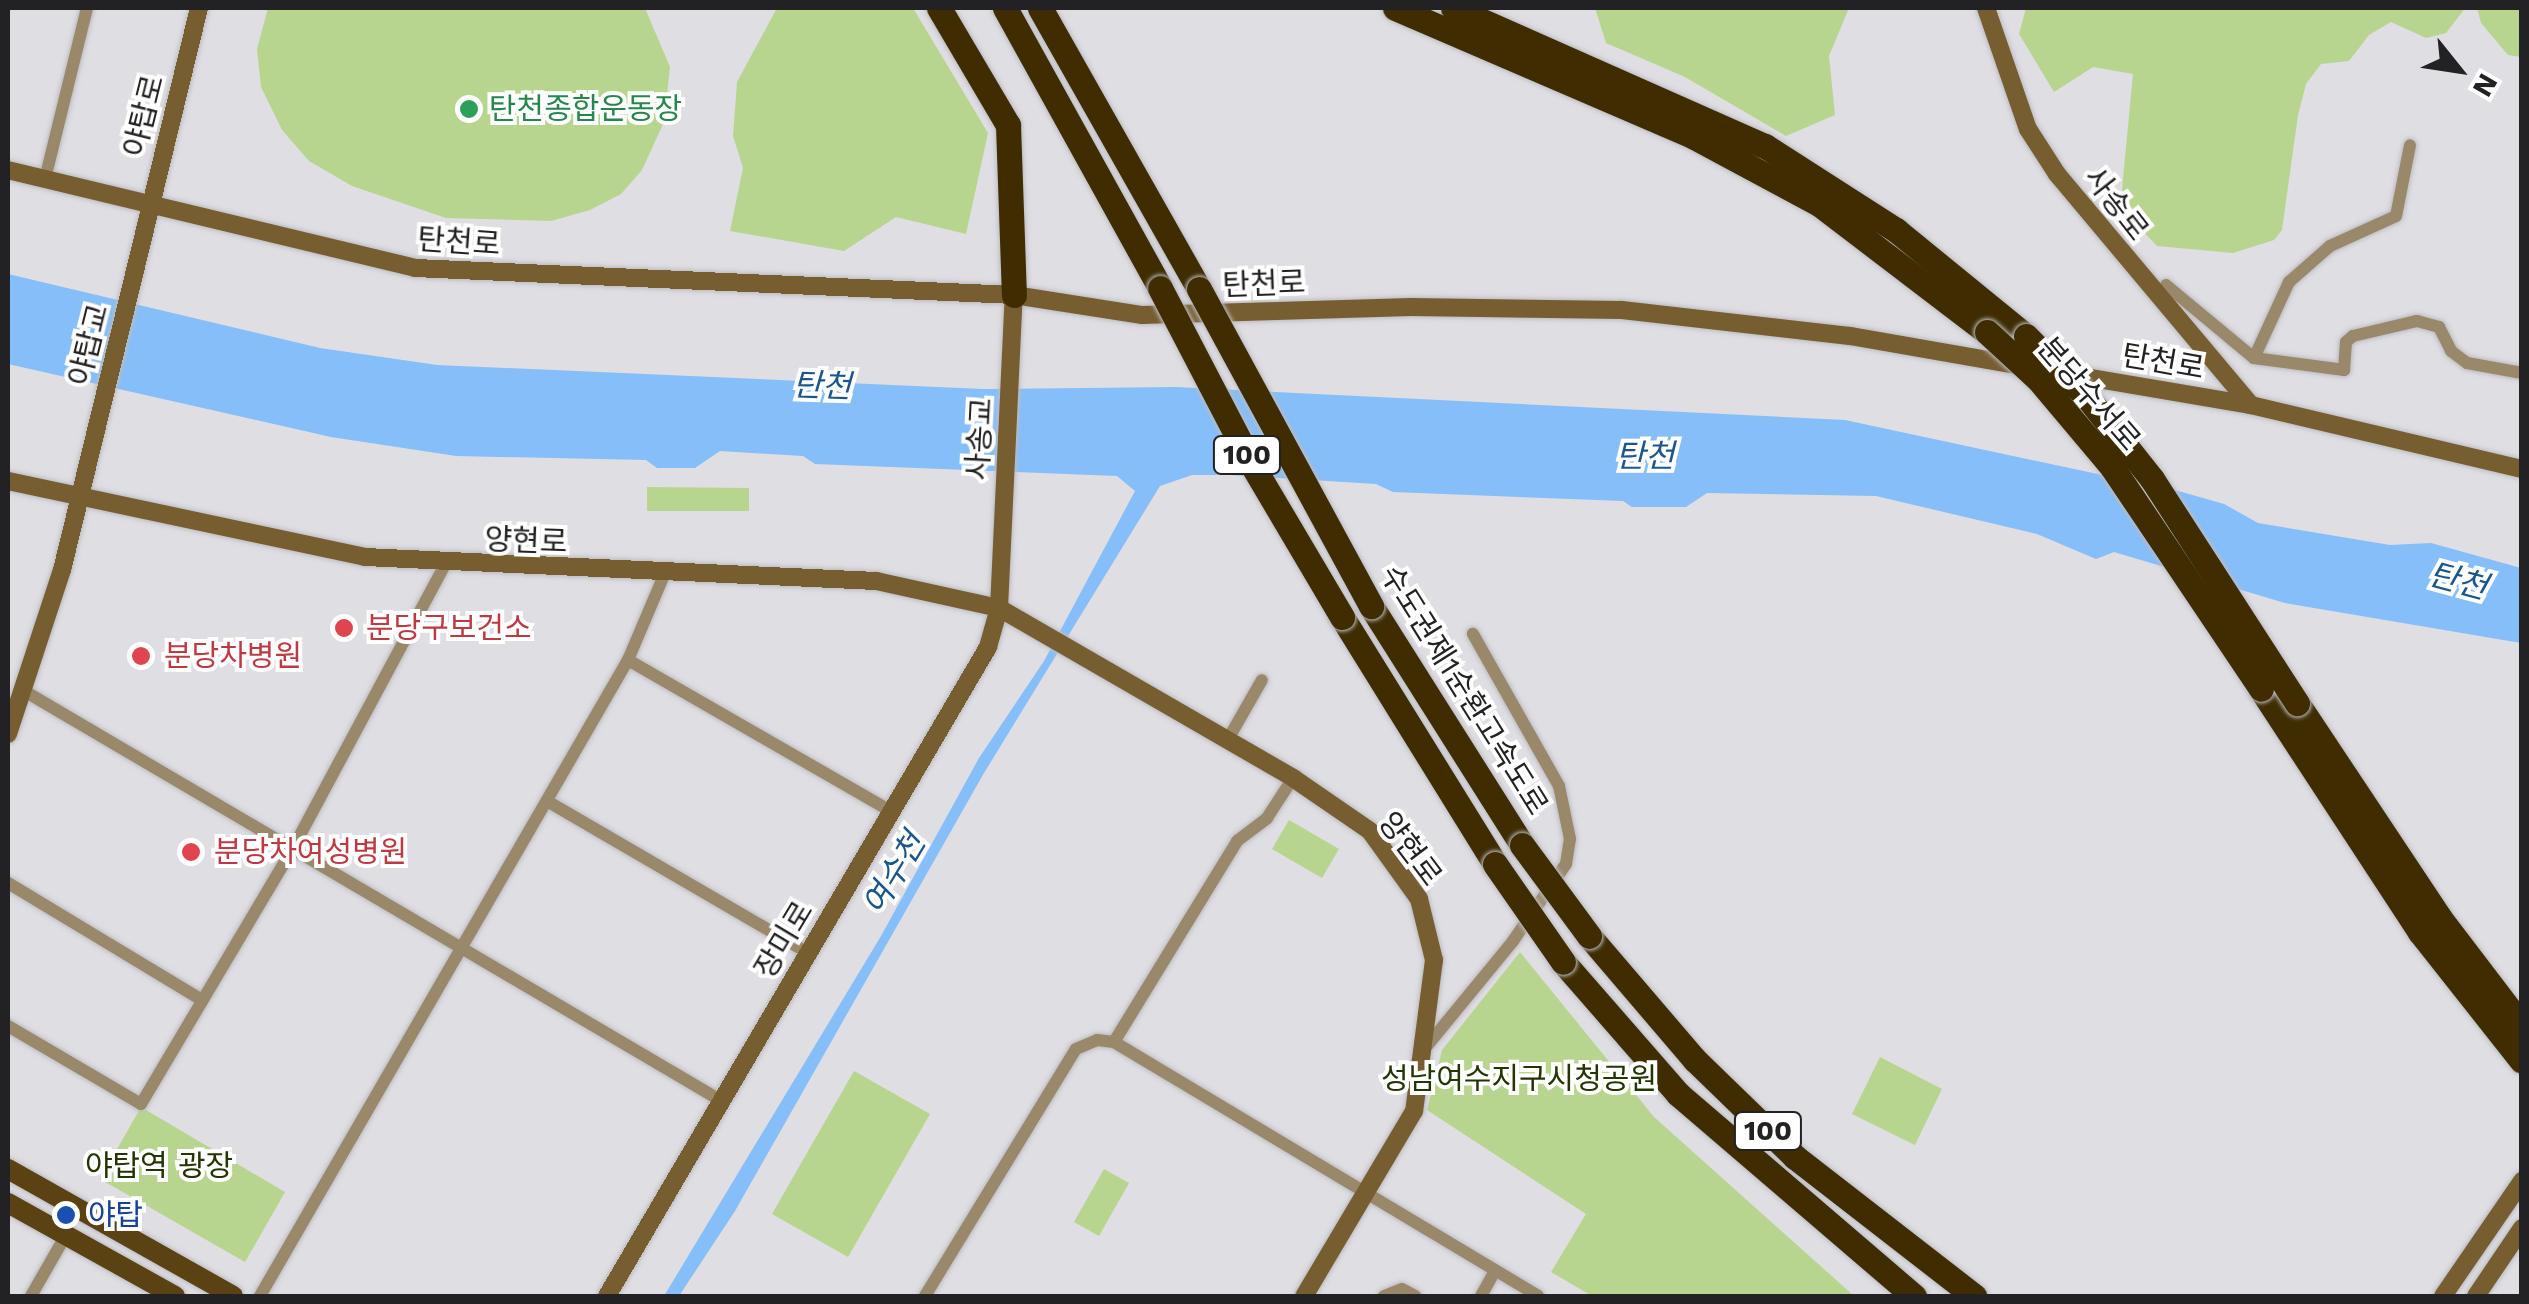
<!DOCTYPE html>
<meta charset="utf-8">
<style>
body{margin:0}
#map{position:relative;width:2529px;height:1304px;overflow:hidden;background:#dedee3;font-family:"Work Sans","Noto Sans KR",sans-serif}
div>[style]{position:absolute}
.green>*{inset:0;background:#b8d58f}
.water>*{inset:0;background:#85bef9}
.roads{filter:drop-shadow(0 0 2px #bcbcc1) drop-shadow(0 0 2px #bcbcc1)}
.street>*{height:12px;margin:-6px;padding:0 6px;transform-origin:6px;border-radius:6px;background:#99886a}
.secondary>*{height:18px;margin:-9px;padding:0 9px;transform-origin:9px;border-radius:9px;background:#775e31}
.primary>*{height:20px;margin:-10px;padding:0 10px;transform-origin:10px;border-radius:10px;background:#5a4213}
.highway>*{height:25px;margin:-12.5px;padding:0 12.5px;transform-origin:12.5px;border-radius:12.5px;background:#3f2c01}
.bridges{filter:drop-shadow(0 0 2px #bcbcc1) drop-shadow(0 0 2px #bcbcc1)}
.highway-bridge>*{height:25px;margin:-12.5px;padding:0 12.5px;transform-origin:12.5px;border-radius:12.5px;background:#3f2c01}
.dots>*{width:28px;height:28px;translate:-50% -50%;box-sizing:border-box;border:5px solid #fff;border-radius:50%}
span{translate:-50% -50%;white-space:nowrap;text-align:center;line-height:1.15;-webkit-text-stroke:8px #fff;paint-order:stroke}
.shield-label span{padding:2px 8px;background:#fff;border:2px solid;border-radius:8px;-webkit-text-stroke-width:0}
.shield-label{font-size:28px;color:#222224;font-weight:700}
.leisure-label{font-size:30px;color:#27864d}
.left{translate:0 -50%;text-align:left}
.street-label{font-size:30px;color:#222224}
.health-label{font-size:30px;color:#be3a42}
.park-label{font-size:30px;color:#233500}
.transit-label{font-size:30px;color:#164399}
.water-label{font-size:32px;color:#1a568b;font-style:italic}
.frame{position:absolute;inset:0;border:10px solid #222224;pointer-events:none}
.north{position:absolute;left:2409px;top:20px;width:100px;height:100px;-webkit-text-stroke:8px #fff;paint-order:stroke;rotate:120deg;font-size:28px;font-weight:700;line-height:40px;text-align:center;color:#222224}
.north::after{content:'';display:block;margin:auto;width:35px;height:45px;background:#222224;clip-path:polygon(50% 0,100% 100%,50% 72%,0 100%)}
</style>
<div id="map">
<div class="green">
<i style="clip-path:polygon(268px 8px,645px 8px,670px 67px,664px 122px,642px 170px,621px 194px,590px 210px,551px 221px,446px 218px,352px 186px,309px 161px,282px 130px,261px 87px,257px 49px)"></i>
<i style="clip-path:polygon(777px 8px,913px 8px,988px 133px,966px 234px,896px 217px,844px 251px,730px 231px,743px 168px,733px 136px,737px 82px)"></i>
<i style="clip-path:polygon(1595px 8px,1849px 8px,1829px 56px,1835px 115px,1786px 136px,1685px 77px,1606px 43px)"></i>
<i style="clip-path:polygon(2026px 8px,2463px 8px,2463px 11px,2446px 33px,2426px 38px,2391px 22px,2369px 35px,2349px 61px,2321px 64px,2306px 84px,2298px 115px,2282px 230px,2274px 240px,2233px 253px,2157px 246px,2132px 220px,2122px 189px,2133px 74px,2093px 67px,2054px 92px,2019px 34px)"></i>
<i style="clip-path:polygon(2477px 8px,2521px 8px,2521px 57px,2508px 55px,2481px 23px)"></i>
<i style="clip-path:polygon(647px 487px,749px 488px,749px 511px,647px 511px)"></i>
<i style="clip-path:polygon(1289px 820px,1339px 849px,1322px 878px,1272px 849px)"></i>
<i style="clip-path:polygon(1520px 952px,1654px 1117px,1854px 1296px,1592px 1296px,1551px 1272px,1586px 1214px,1427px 1110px,1442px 1050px)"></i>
<i style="clip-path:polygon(1880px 1057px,1942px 1089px,1915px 1145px,1852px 1114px)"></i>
<i style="clip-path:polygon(854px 1071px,930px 1114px,848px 1257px,772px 1214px)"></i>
<i style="clip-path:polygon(141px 1107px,285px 1192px,245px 1262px,100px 1179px)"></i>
<i style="clip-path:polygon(1104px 1169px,1129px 1183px,1099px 1236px,1074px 1222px)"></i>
</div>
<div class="water">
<i style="clip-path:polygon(8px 274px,320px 348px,437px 365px,983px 389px,1176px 387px,1845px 420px,2182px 492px,2224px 504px,2258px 523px,2390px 545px,2431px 543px,2521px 568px,2521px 643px,2285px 603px,2114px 552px,2096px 559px,2037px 534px,1876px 496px,1707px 493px,1686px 507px,1632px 507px,1623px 501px,1393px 492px,1376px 484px,1231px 475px,1192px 475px,1160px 486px,984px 773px,735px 1211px,679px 1296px,664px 1296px,881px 936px,979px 758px,1044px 661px,1135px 491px,1117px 476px,815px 464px,803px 456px,720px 451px,695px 468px,657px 468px,646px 460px,456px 456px,331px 437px,8px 364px)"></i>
</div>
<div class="roads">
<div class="street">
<i style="left:45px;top:179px;width:176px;rotate:-76.2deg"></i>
<i style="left:2166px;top:285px;width:114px;rotate:39.7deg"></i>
<i style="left:2254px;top:358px;width:91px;rotate:7.6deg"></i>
<i style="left:2344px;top:370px;width:28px;rotate:-86deg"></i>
<i style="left:2346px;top:342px;width:9px;rotate:-41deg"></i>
<i style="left:2353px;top:336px;width:66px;rotate:-13.2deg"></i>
<i style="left:2417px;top:321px;width:23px;rotate:15deg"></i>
<i style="left:2439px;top:327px;width:27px;rotate:63deg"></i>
<i style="left:2451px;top:351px;width:20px;rotate:37deg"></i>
<i style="left:2467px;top:363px;width:56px;rotate:10.3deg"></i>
<i style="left:2254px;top:358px;width:84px;rotate:-65.3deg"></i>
<i style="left:2289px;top:282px;width:55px;rotate:-41.3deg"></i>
<i style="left:2330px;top:246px;width:72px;rotate:-24.4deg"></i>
<i style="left:2396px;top:216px;width:72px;rotate:-78.8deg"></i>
<i style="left:628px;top:660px;width:305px;rotate:29.9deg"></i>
<i style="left:26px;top:692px;width:805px;rotate:30.45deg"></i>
<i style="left:1227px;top:741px;width:70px;rotate:-60.2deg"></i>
<i style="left:547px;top:801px;width:302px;rotate:30.2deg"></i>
<i style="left:8px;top:883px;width:227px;rotate:31.1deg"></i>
<i style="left:8px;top:1026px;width:154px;rotate:30.4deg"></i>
<i style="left:141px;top:1104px;width:295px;rotate:-59.3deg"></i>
<i style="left:292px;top:850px;width:322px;rotate:-61.8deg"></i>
<i style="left:1114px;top:1042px;width:494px;rotate:30.9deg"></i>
<i style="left:1426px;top:1047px;width:137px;rotate:-50.6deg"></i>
<i style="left:1513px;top:941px;width:93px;rotate:-55.5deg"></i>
<i style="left:1566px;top:864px;width:25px;rotate:-81deg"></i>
<i style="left:1570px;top:839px;width:54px;rotate:-101.7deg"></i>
<i style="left:1559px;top:786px;width:175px;rotate:-119.5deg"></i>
<i style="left:31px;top:1296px;width:70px;rotate:-60.2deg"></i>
<i style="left:260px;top:1296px;width:735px;rotate:-59.95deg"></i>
<i style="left:628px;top:660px;width:95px;rotate:-67deg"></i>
<i style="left:925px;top:1296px;width:289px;rotate:-58.6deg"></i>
<i style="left:1076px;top:1049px;width:23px;rotate:-23deg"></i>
<i style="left:1097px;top:1040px;width:17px;rotate:7deg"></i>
<i style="left:1114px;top:1042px;width:236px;rotate:-58.5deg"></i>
<i style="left:1237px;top:841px;width:38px;rotate:-37deg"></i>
<i style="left:1267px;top:818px;width:48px;rotate:-57deg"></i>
<i style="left:1384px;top:1296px;width:19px;rotate:-21deg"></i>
<i style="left:1402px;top:1289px;width:15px;rotate:28deg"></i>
<i style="left:1481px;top:1296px;width:29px;rotate:-61deg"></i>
</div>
<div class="secondary">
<i style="left:1986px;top:8px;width:128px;rotate:70.9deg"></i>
<i style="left:2028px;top:129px;width:54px;rotate:57.2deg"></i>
<i style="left:2057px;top:174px;width:302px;rotate:50deg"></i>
<i style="left:8px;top:170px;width:419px;rotate:13.5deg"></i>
<i style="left:415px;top:268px;width:600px;rotate:2.58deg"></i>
<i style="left:1014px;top:295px;width:130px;rotate:8.9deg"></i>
<i style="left:1142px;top:315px;width:269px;rotate:-1.7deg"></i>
<i style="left:1411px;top:307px;width:211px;rotate:0.8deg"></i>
<i style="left:1622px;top:310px;width:229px;rotate:6.5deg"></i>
<i style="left:1850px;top:336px;width:175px;rotate:9.9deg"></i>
<i style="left:2062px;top:373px;width:192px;rotate:9.6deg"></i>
<i style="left:2251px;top:405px;width:278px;rotate:13.3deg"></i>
<i style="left:8px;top:481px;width:365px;rotate:12deg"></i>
<i style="left:365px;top:557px;width:512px;rotate:2.69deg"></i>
<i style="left:876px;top:581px;width:126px;rotate:12.4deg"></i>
<i style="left:999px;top:608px;width:340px;rotate:30deg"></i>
<i style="left:1293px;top:778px;width:93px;rotate:34.5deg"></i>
<i style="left:1370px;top:831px;width:84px;rotate:54.2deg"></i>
<i style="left:1419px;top:899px;width:63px;rotate:76.2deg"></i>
<i style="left:1434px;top:960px;width:152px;rotate:97.5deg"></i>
<i style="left:1414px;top:1111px;width:215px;rotate:120.7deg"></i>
<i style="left:8px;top:734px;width:173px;rotate:-71.8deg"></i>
<i style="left:62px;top:570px;width:578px;rotate:-76.3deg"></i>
<i style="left:607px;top:1296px;width:753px;rotate:-59.58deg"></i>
<i style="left:988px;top:647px;width:41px;rotate:-74.2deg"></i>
<i style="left:999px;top:608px;width:313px;rotate:-87.3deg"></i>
<i style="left:2443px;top:1296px;width:140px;rotate:-55.5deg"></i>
<i style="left:2476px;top:1296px;width:82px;rotate:-55.9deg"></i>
</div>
<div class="primary">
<i style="left:8px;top:1169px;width:258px;rotate:29.4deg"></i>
<i style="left:8px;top:1203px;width:191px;rotate:29.1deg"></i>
</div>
<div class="highway">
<i style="left:939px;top:8px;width:136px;rotate:59.5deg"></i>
<i style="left:1008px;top:125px;width:170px;rotate:88deg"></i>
<i style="left:1005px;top:8px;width:320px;rotate:61deg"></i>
<i style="left:1040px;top:8px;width:323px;rotate:60.5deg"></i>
<i style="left:1395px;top:8px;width:326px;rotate:23.3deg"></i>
<i style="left:1694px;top:137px;width:142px;rotate:28.2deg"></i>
<i style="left:1819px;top:204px;width:211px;rotate:37.3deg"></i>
<i style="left:1453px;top:8px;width:341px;rotate:23.9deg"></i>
<i style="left:1765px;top:146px;width:156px;rotate:32.7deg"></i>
<i style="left:1896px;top:230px;width:168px;rotate:39.2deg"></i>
<i style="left:1371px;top:606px;width:283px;rotate:57.7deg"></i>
<i style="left:1342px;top:617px;width:291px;rotate:58.2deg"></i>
<i style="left:2261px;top:689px;width:290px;rotate:56.8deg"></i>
<i style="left:2420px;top:932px;width:164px;rotate:51.7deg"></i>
<i style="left:2297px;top:703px;width:257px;rotate:56.4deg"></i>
<i style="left:2439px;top:917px;width:137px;rotate:52.7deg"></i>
<i style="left:1589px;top:936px;width:163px;rotate:49.5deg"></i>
<i style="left:1695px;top:1060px;width:139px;rotate:44.1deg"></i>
<i style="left:1795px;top:1157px;width:227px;rotate:37.8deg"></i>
<i style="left:1563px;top:962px;width:175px;rotate:48.9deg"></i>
<i style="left:1678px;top:1094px;width:311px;rotate:40.6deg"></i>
</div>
</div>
<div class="bridges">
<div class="highway-bridge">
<i style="left:1160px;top:288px;width:197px;rotate:62.5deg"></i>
<i style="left:1251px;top:463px;width:179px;rotate:59.4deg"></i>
<i style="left:1199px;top:289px;width:361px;rotate:61.5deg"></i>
<i style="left:1987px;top:332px;width:69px;rotate:42.7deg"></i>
<i style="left:2038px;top:379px;width:115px;rotate:49.9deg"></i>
<i style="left:2112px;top:467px;width:267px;rotate:56.1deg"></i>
<i style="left:2026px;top:336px;width:86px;rotate:45deg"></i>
<i style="left:2087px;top:397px;width:105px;rotate:51.6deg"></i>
<i style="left:2152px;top:479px;width:267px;rotate:57.1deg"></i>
<i style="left:1522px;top:845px;width:113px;rotate:53.6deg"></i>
<i style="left:1495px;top:864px;width:119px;rotate:55.2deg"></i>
</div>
</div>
<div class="dots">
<i style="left:469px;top:109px;background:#2e9e5b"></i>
<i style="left:344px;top:628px;background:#e0444e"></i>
<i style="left:141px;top:656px;background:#e0444e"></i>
<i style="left:191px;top:852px;background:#e0444e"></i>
<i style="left:66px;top:1215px;background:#1a4fb4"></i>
</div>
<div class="shield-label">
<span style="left:1247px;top:455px">100</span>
<span style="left:1768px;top:1131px">100</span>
</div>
<div class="leisure-label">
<span class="left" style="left:489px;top:109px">탄천종합운동장</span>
</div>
<div class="street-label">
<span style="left:144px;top:116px;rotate:-76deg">야탑로</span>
<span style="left:2116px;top:204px;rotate:52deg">사송로</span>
<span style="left:459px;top:242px;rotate:4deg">탄천로</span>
<span style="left:1264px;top:284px;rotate:-2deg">탄천로</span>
<span style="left:89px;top:345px;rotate:-76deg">야탑교</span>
<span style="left:2163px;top:362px;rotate:10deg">탄천로</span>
<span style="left:2089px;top:394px;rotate:49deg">분당수서로</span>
<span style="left:980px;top:439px;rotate:-87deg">사송교</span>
<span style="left:526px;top:541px;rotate:2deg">양현로</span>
<span style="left:1464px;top:690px;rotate:58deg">수도권제1순환고속도로</span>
<span style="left:1410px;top:849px;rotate:53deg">양현로</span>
<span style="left:784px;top:940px;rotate:-59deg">장미로</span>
</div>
<div class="health-label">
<span class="left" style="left:366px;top:628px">분당구보건소</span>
<span class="left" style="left:164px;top:656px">분당차병원</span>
<span class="left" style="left:214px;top:852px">분당차여성병원</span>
</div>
<div class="park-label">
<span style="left:1519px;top:1079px">성남여수지구시청공원</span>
<span style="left:159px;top:1166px">야탑역 광장</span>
</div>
<div class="transit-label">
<span class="left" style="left:88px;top:1215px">야탑</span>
</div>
<div class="water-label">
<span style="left:822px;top:386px;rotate:2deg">탄천</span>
<span style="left:1645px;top:456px">탄천</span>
<span style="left:2458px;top:581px;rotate:15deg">탄천</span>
<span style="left:894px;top:874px;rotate:-59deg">여수천</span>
</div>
<div class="frame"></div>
<div class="north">N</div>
</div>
